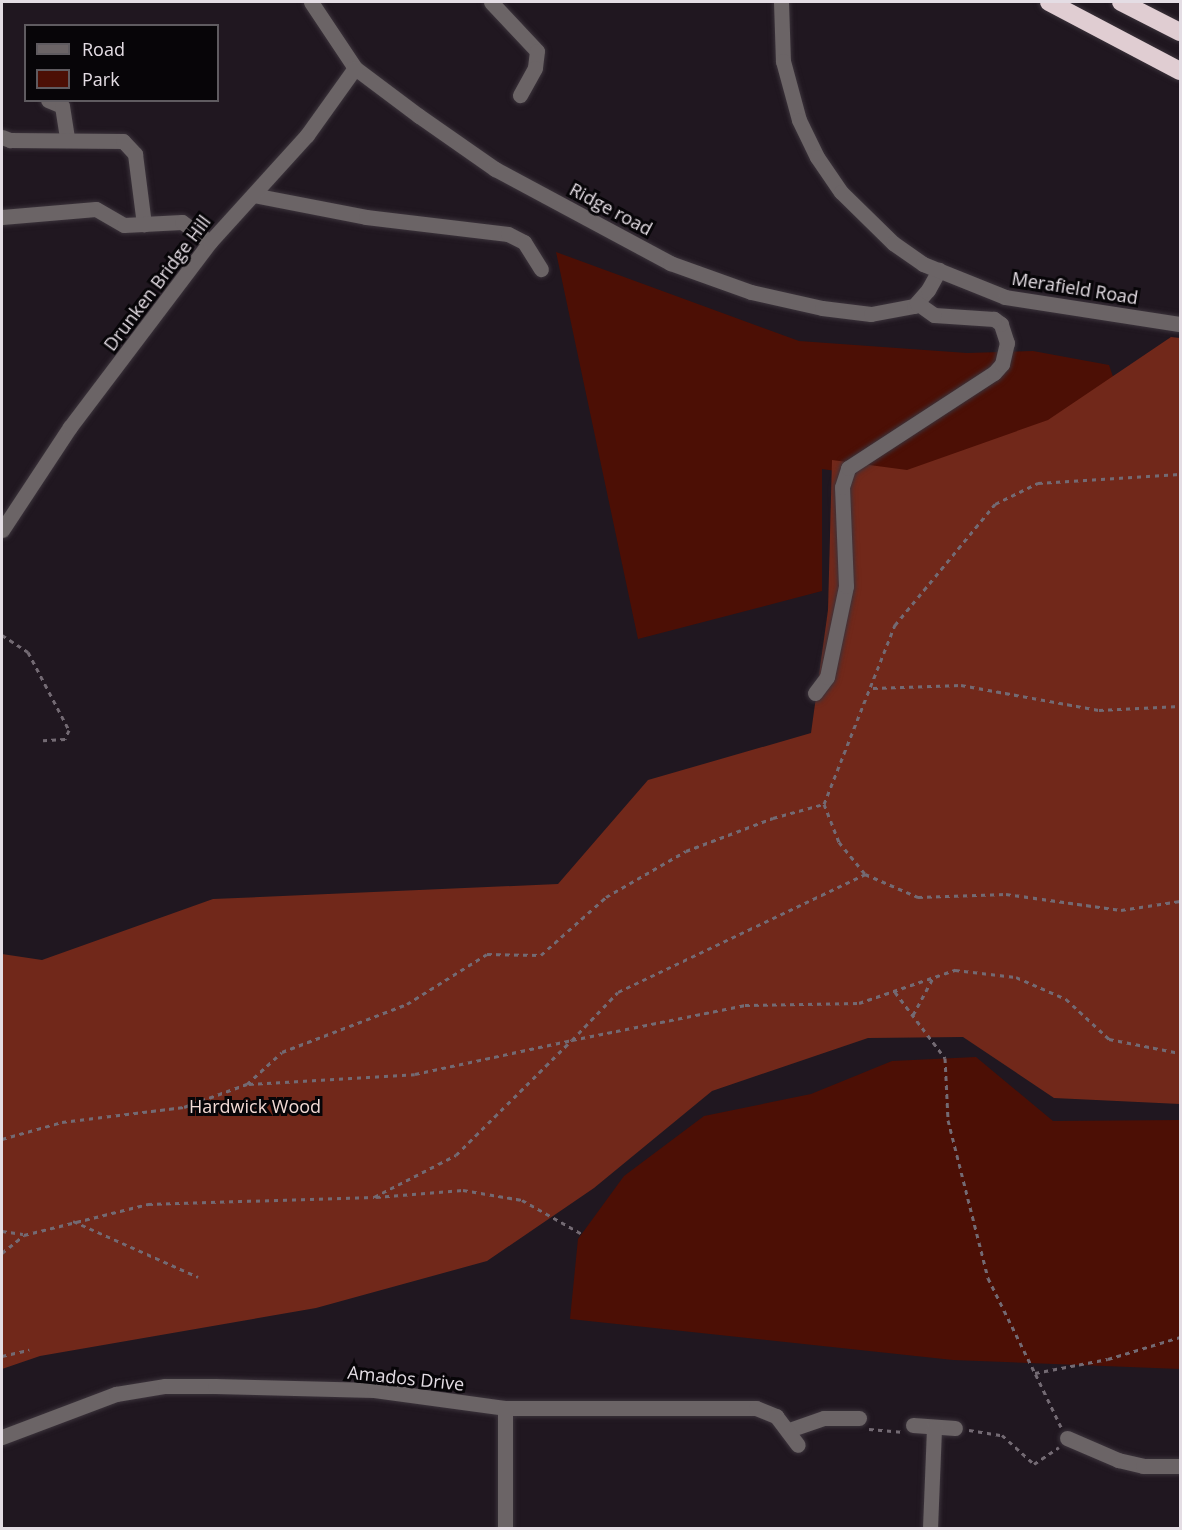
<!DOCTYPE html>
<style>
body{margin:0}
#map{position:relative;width:1182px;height:1530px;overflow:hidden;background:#201720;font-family:"Open Sans",sans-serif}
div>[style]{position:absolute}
.green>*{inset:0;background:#4c0f05}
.forest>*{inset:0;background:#71281a}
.path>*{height:3px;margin-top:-1.5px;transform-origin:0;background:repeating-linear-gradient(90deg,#736a73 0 4.5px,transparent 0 9px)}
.roads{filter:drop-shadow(0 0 2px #3b333b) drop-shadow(0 0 2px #3b333b)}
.minor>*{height:15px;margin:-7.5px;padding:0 7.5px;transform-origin:7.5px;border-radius:7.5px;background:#6b6466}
.highway>*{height:18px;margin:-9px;padding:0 9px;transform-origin:9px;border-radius:9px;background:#e0cdd2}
span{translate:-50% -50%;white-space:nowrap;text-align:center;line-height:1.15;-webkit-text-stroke:6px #070508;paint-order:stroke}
.street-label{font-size:18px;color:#e4dde4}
.park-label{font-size:18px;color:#f2dad5}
.frame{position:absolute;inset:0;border:3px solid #e4dde4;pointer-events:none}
.legend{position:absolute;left:24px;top:24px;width:195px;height:78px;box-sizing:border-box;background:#070508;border:2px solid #5f5b60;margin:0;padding:8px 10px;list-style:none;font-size:18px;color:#e4dde4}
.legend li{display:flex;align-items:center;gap:12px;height:30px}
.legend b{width:30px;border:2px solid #5f5b60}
</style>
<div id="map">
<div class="green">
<i style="clip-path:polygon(556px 252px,799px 341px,967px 353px,1033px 351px,1109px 365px,1120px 397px,912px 482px,822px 469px,822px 591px,638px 639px)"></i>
<i style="clip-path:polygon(976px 1057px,1053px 1121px,1180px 1120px,1180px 1369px,953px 1360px,570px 1319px,578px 1239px,624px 1176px,704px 1116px,811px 1094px,892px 1061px)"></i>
</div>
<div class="forest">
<i style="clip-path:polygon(1171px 337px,1180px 338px,1180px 1104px,1054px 1098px,963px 1037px,868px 1038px,712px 1091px,594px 1188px,487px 1261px,316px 1308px,40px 1356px,2px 1369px,2px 954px,42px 960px,213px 899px,558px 884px,648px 780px,811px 733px,828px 610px,832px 460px,907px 470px,1048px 420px)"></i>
</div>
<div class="path">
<i style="left:2px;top:635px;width:31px;rotate:33deg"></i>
<i style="left:28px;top:652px;width:88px;rotate:62.3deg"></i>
<i style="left:69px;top:730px;width:10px;rotate:114deg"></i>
<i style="left:65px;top:739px;width:22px;rotate:177deg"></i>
<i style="left:873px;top:688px;width:88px;rotate:-2deg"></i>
<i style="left:961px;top:685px;width:140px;rotate:10.3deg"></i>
<i style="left:1099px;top:710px;width:81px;rotate:-2.8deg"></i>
<i style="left:824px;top:804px;width:41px;rotate:68.5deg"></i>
<i style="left:839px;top:842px;width:41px;rotate:50.9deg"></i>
<i style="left:865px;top:874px;width:58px;rotate:23.5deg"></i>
<i style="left:918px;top:897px;width:88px;rotate:-2deg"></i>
<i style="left:1006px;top:894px;width:116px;rotate:7.9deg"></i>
<i style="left:1121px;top:910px;width:60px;rotate:-8.7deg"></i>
<i style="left:895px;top:992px;width:83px;rotate:52.9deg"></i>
<i style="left:945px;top:1058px;width:62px;rotate:87.2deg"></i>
<i style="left:948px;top:1120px;width:163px;rotate:75.8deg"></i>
<i style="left:988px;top:1278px;width:106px;rotate:63.7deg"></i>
<i style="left:913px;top:1015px;width:42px;rotate:-61.6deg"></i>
<i style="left:249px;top:1084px;width:166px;rotate:-3.4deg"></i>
<i style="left:415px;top:1074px;width:161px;rotate:-12.2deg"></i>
<i style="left:572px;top:1040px;width:66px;rotate:-46.2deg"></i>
<i style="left:618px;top:992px;width:274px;rotate:-25.5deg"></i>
<i style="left:2px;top:1139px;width:62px;rotate:-15.8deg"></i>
<i style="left:62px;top:1122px;width:123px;rotate:-7deg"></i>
<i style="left:184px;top:1107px;width:67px;rotate:-20.1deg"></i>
<i style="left:247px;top:1084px;width:47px;rotate:-42.4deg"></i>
<i style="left:282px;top:1052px;width:134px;rotate:-21deg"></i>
<i style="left:407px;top:1004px;width:94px;rotate:-32deg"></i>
<i style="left:487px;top:954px;width:54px;rotate:1.1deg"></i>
<i style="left:541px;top:955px;width:87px;rotate:-41.7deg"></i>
<i style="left:606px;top:897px;width:92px;rotate:-29.9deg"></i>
<i style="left:686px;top:851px;width:93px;rotate:-20.8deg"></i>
<i style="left:773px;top:818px;width:53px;rotate:-15.4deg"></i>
<i style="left:824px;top:804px;width:193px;rotate:-68.4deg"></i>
<i style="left:895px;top:625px;width:157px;rotate:-50.4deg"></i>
<i style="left:995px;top:504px;width:48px;rotate:-26deg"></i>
<i style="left:1038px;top:483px;width:142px;rotate:-3.6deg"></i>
<i style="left:376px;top:1197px;width:87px;rotate:-4.6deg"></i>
<i style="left:463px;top:1190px;width:60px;rotate:9.6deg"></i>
<i style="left:522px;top:1200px;width:69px;rotate:29.5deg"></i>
<i style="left:73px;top:1221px;width:137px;rotate:24.1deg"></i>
<i style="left:2px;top:1231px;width:21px;rotate:8deg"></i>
<i style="left:2px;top:1253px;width:28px;rotate:-39deg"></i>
<i style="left:24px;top:1235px;width:128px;rotate:-14deg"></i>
<i style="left:148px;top:1204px;width:226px;rotate:-1.8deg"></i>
<i style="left:374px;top:1197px;width:92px;rotate:-27.1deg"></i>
<i style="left:456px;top:1155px;width:163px;rotate:-44.8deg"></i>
<i style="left:572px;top:1040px;width:177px;rotate:-11.4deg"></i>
<i style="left:745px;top:1005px;width:114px;rotate:-1deg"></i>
<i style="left:859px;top:1003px;width:102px;rotate:-19deg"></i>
<i style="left:955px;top:970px;width:61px;rotate:6.5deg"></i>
<i style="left:1016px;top:977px;width:55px;rotate:23.7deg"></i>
<i style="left:1066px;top:999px;width:59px;rotate:42.9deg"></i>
<i style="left:1109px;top:1039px;width:72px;rotate:11.2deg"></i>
<i style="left:2px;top:1356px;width:28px;rotate:-13deg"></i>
<i style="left:1061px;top:1427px;width:60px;rotate:-115.7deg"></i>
<i style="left:1035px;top:1373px;width:74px;rotate:-10.9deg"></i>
<i style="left:1108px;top:1359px;width:75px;rotate:-17deg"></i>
<i style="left:869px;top:1429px;width:32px;rotate:5deg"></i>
<i style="left:969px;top:1430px;width:33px;rotate:9deg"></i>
<i style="left:1002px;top:1435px;width:43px;rotate:42.2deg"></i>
<i style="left:1034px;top:1464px;width:30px;rotate:-34deg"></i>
</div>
<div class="roads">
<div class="minor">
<i style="left:311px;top:2px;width:79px;rotate:56.3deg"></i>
<i style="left:355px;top:68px;width:80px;rotate:36.9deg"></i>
<i style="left:419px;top:116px;width:93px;rotate:34.9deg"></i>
<i style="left:495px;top:169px;width:199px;rotate:28.2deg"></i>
<i style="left:670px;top:263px;width:86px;rotate:19.7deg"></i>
<i style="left:751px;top:292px;width:73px;rotate:12.7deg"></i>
<i style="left:822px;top:308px;width:49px;rotate:7deg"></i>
<i style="left:871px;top:314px;width:44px;rotate:-10.5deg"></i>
<i style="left:914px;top:306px;width:21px;rotate:-49deg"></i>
<i style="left:928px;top:290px;width:23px;rotate:-61deg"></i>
<i style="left:491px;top:2px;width:67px;rotate:46.8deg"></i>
<i style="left:537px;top:51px;width:17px;rotate:97deg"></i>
<i style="left:535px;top:68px;width:31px;rotate:119deg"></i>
<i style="left:781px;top:2px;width:59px;rotate:88.1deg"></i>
<i style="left:783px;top:61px;width:61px;rotate:74.8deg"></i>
<i style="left:799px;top:120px;width:41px;rotate:64.1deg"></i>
<i style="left:817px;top:157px;width:42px;rotate:55.6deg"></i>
<i style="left:841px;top:192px;width:73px;rotate:44.4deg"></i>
<i style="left:893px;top:243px;width:37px;rotate:35deg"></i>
<i style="left:923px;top:264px;width:88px;rotate:21.9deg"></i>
<i style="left:1005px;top:297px;width:177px;rotate:8.8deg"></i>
<i style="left:48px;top:100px;width:15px;rotate:23deg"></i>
<i style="left:62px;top:106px;width:33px;rotate:81deg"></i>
<i style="left:2px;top:137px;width:9px;rotate:21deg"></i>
<i style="left:10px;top:140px;width:113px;rotate:0.5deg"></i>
<i style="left:123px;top:141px;width:18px;rotate:47deg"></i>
<i style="left:135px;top:154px;width:71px;rotate:82.7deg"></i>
<i style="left:253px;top:195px;width:115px;rotate:11deg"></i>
<i style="left:366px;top:217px;width:143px;rotate:6.8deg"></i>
<i style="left:508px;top:234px;width:18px;rotate:27deg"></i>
<i style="left:524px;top:242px;width:32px;rotate:58deg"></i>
<i style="left:2px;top:217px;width:94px;rotate:-4.9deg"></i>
<i style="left:96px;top:209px;width:32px;rotate:30deg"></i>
<i style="left:124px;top:225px;width:58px;rotate:-3deg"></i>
<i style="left:182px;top:222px;width:34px;rotate:36deg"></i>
<i style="left:2px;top:530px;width:123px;rotate:-56.6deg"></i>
<i style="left:70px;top:427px;width:232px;rotate:-52.9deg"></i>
<i style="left:210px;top:242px;width:144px;rotate:-47.8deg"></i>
<i style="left:307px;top:135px;width:82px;rotate:-54.4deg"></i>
<i style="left:815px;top:693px;width:20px;rotate:-53deg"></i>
<i style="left:827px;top:677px;width:93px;rotate:-78.2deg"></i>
<i style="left:846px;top:586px;width:99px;rotate:-92.3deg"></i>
<i style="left:842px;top:487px;width:20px;rotate:-72deg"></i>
<i style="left:848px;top:468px;width:174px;rotate:-33.1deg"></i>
<i style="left:994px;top:373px;width:12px;rotate:-48deg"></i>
<i style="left:1002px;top:364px;width:22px;rotate:-77deg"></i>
<i style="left:1007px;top:343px;width:20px;rotate:-108deg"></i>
<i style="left:1001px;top:324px;width:9px;rotate:-144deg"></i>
<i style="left:994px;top:319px;width:60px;rotate:-176.2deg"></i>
<i style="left:934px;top:315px;width:21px;rotate:-145deg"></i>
<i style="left:913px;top:1425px;width:42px;rotate:4.1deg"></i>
<i style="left:789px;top:1430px;width:37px;rotate:-19deg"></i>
<i style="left:824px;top:1418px;width:35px"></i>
<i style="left:2px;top:1437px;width:122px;rotate:-20.7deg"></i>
<i style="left:116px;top:1394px;width:50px;rotate:-9.3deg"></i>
<i style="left:165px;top:1386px;width:50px"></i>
<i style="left:215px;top:1386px;width:159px;rotate:1.4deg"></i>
<i style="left:374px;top:1390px;width:132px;rotate:7.8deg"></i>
<i style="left:505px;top:1408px;width:251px"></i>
<i style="left:756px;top:1408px;width:22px;rotate:22deg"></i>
<i style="left:776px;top:1416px;width:36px;rotate:53deg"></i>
<i style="left:1067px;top:1438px;width:56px;rotate:23.3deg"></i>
<i style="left:1118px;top:1460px;width:26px;rotate:13deg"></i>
<i style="left:1143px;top:1466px;width:37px"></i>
<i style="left:505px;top:1528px;width:120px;rotate:-90deg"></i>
<i style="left:930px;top:1528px;width:101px;rotate:-87.7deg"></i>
</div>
<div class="highway">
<i style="left:1049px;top:2px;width:148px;rotate:27.8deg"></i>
<i style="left:1121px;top:2px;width:66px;rotate:27deg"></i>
</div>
</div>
<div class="street-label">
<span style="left:611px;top:209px;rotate:28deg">Ridge road</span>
<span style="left:157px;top:283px;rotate:-53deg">Drunken Bridge Hill</span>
<span style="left:1075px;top:288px;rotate:9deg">Merafield Road</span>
<span style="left:406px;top:1378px;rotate:6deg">Amados Drive</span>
</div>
<div class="park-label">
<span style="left:255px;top:1106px">Hardwick Wood</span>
</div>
<div class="frame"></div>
<ul class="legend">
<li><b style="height:8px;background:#6b6466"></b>Road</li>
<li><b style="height:16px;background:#4c0f05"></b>Park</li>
</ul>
</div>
